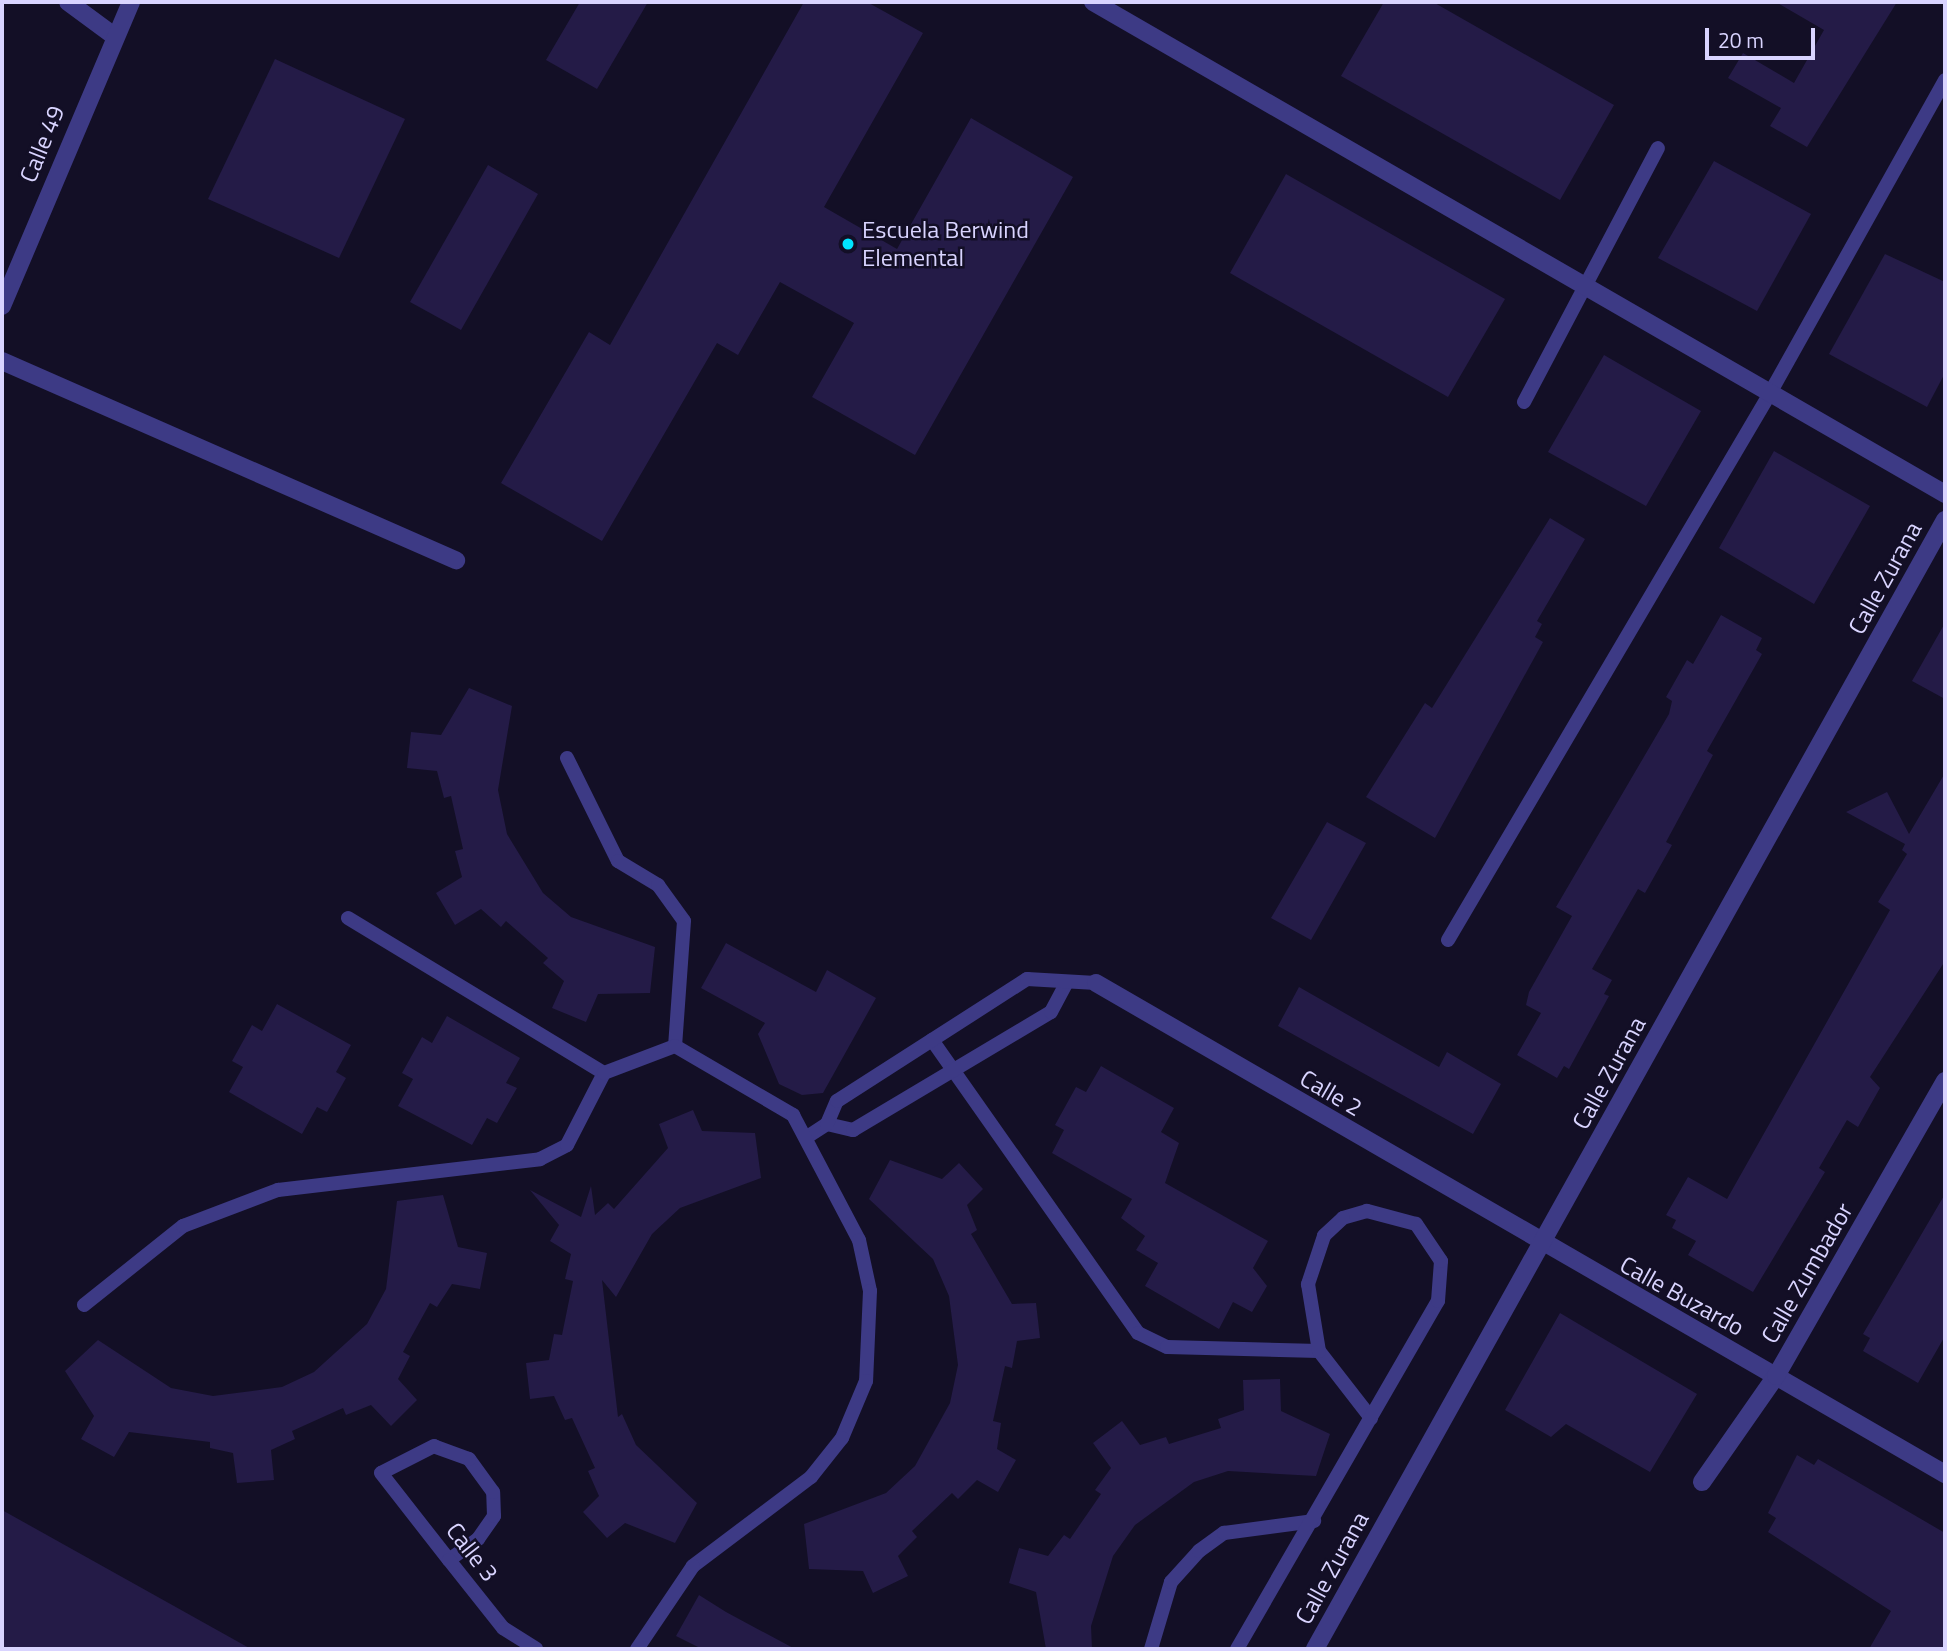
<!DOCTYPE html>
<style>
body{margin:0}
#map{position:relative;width:1947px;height:1651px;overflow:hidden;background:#130f26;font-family:"Titillium Web",sans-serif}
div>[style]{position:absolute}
.building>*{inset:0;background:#241b47}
.lane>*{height:14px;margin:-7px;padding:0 7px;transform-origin:7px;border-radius:7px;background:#3d3a85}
.street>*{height:18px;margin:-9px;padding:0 9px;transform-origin:9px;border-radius:9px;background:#3d3a85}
.dots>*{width:19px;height:19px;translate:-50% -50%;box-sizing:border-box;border:4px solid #130f26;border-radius:50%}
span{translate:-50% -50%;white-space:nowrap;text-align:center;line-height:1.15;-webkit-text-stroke:5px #130f26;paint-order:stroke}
.street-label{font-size:24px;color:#d9d4ff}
.poi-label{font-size:24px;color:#d9d4ff}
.left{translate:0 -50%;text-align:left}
.frame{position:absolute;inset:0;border:4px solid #d9d4ff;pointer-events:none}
.scale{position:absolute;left:1705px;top:28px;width:110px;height:32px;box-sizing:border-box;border:4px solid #d9d4ff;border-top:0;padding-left:9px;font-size:21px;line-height:24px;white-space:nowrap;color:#d9d4ff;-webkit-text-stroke:5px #130f26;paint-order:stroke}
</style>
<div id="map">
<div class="building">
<i style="clip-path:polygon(580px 2px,648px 2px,597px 89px,546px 60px)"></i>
<i style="clip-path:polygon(804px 2px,867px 2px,923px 33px,824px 207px,897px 249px,971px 118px,1073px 177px,915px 455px,812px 397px,854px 323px,780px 282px,738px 355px,717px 343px,602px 541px,501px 483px,589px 332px,610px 345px)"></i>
<i style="clip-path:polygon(1384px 2px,1433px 2px,1614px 105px,1560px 200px,1341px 76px)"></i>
<i style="clip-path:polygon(1776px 2px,1897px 2px,1807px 147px,1770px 126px,1781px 108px,1728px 78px,1743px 53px,1794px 83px,1824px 30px)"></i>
<i style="clip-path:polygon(275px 59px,405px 119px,339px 258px,208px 199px)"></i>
<i style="clip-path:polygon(1714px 161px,1811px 214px,1757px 311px,1658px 258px)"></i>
<i style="clip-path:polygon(488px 165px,538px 194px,461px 330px,410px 302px)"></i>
<i style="clip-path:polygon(1286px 174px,1505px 299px,1448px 397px,1230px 273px)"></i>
<i style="clip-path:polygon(1885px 254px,1945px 282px,1945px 373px,1927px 407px,1829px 354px)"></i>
<i style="clip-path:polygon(1604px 355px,1701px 411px,1646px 506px,1548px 452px)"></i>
<i style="clip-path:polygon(1774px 451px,1870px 506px,1814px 604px,1719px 548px)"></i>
<i style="clip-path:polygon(1550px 518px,1585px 539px,1537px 621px,1542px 624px,1535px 637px,1543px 642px,1435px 838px,1366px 797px,1425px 703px,1432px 708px)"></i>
<i style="clip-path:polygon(1721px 615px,1762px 638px,1756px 650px,1762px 654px,1707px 751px,1713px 755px,1666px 842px,1672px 845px,1645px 893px,1638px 889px,1592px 969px,1612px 980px,1604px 994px,1609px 996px,1569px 1069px,1564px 1066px,1557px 1078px,1517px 1055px,1541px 1013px,1526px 1005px,1529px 992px,1572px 916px,1556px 907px,1669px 714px,1672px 701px,1666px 697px,1687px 660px,1693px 664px)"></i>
<i style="clip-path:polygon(1945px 623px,1945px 699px,1912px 681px)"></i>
<i style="clip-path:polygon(469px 688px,512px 706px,498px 790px,507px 834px,543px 893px,571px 917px,655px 947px,650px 993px,598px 994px,586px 1022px,552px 1008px,564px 981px,543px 963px,548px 958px,506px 921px,501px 927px,481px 909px,455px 925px,436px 893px,462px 877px,455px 851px,463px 849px,451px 796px,444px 798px,437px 771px,407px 768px,411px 732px,441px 735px)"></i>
<i style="clip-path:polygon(1945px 773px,1945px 961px,1870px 1077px,1880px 1088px,1858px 1127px,1847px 1120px,1819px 1168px,1825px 1172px,1753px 1292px,1688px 1255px,1696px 1241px,1672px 1228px,1676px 1220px,1666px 1215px,1688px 1177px,1727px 1199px,1890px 910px,1878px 902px,1907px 854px,1902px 850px,1905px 844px,1846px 812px,1887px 792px,1909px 834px)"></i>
<i style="clip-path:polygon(1327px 822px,1366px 843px,1311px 940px,1271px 918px)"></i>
<i style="clip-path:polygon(726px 943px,816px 992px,827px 970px,876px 998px,823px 1093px,802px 1095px,779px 1084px,758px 1034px,765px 1023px,701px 988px)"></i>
<i style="clip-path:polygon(1299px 987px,1439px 1067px,1447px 1052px,1501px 1084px,1473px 1134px,1278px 1026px)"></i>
<i style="clip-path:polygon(277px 1004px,351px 1045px,336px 1072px,346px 1078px,327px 1112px,317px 1107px,302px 1134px,229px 1092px,243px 1067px,232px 1061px,252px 1025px,262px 1031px)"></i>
<i style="clip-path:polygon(447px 1016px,520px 1058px,506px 1083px,517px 1088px,497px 1123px,487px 1118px,472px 1145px,398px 1106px,413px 1079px,402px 1073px,422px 1037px,432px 1043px)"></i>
<i style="clip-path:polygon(1101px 1066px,1174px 1108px,1161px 1132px,1179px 1143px,1165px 1183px,1268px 1241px,1253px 1268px,1267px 1286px,1252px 1312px,1233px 1302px,1219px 1329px,1145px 1286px,1158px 1263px,1136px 1250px,1145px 1236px,1121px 1218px,1132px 1199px,1052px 1153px,1064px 1130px,1055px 1125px,1076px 1087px,1086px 1092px)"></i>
<i style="clip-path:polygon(693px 1110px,702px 1131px,755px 1133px,761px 1178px,680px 1208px,652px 1234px,616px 1297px,602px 1280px,618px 1417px,622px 1414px,636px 1445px,697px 1503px,675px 1543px,625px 1523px,607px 1538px,583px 1512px,599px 1496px,588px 1471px,595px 1468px,572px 1418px,565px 1420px,554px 1396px,530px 1399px,526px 1363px,549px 1360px,554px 1334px,562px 1335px,573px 1281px,565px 1279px,571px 1254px,550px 1241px,559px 1225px,530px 1190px,581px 1217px,591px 1186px,595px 1215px,608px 1203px,614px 1209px,668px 1148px,659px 1124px)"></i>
<i style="clip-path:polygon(890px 1160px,942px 1179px,959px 1163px,983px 1189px,967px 1205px,977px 1230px,971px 1234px,1012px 1304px,1036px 1303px,1040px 1338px,1017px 1341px,1012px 1368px,1005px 1366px,993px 1421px,1001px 1423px,997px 1449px,1016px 1460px,998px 1492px,977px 1480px,958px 1499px,952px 1493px,912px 1531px,917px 1537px,898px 1556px,908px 1576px,873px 1593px,863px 1571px,809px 1569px,804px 1524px,886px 1493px,915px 1466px,950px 1403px,958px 1365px,949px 1296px,933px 1259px,869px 1199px)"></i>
<i style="clip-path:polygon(1945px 1194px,1945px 1336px,1918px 1383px,1863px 1351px,1870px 1338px,1863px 1334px)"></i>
<i style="clip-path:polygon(443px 1195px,458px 1247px,487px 1253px,480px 1289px,452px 1284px,437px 1307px,430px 1303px,403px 1352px,410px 1356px,398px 1379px,417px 1400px,391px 1426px,371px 1405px,346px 1415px,343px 1408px,292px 1431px,295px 1439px,271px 1450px,274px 1480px,237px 1483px,233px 1453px,210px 1448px,210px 1442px,129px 1432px,114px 1457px,81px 1439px,94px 1416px,65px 1371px,98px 1340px,171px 1388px,213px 1396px,282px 1387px,314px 1372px,367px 1324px,386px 1289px,397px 1201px)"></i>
<i style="clip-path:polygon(1560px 1313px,1697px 1394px,1650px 1472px,1566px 1424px,1551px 1437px,1505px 1410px)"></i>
<i style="clip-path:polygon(1280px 1379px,1281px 1411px,1330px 1434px,1316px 1476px,1228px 1471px,1194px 1482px,1135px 1525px,1113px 1556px,1091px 1626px,1092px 1649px,1046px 1649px,1036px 1592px,1009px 1583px,1019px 1548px,1048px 1556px,1064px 1535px,1070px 1539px,1101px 1494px,1095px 1490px,1111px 1468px,1093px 1443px,1122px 1421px,1140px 1445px,1166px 1437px,1169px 1444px,1221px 1428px,1218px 1419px,1244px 1410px,1243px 1380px)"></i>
<i style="clip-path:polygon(1797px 1455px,1814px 1465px,1818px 1459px,1945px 1533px,1945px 1649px,1869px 1649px,1891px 1611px,1768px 1532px,1776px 1518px,1768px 1513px)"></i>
<i style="clip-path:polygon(2px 1510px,251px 1649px,2px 1649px)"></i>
<i style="clip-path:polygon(699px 1595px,726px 1612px,795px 1649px,702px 1649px,676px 1636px)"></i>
</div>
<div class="lane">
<i style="left:1524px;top:402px;width:287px;rotate:-62.2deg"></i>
<i style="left:567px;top:758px;width:115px;rotate:63.7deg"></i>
<i style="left:618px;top:861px;width:47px;rotate:31deg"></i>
<i style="left:658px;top:885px;width:44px;rotate:54.2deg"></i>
<i style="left:684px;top:921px;width:125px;rotate:94.1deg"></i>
<i style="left:348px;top:918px;width:299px;rotate:31.2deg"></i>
<i style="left:1448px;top:940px;width:633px;rotate:-59.5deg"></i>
<i style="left:1769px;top:395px;width:361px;rotate:-60.8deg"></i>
<i style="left:932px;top:1040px;width:358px;rotate:54.9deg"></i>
<i style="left:1138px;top:1333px;width:32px;rotate:26deg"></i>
<i style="left:1167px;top:1347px;width:152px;rotate:1.5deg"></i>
<i style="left:1319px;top:1351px;width:85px;rotate:52.2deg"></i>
<i style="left:827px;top:1124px;width:27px;rotate:13deg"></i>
<i style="left:853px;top:1130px;width:230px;rotate:-30.8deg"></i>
<i style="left:1051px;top:1012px;width:34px;rotate:-62deg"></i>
<i style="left:807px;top:1137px;width:24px;rotate:-33deg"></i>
<i style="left:827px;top:1124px;width:25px;rotate:-67deg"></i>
<i style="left:837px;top:1101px;width:226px;rotate:-32.7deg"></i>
<i style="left:1027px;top:979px;width:69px;rotate:3.3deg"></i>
<i style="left:84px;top:1305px;width:127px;rotate:-38.6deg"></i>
<i style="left:183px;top:1226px;width:102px;rotate:-20.8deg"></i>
<i style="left:278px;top:1190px;width:264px;rotate:-6.7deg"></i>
<i style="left:540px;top:1159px;width:30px;rotate:-27deg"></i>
<i style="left:567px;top:1145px;width:81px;rotate:-62.8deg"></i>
<i style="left:604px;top:1073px;width:76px;rotate:-20.8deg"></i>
<i style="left:675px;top:1046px;width:137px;rotate:30.3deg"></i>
<i style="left:793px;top:1115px;width:141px;rotate:62.2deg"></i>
<i style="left:859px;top:1240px;width:52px;rotate:77.8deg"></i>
<i style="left:870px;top:1291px;width:90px;rotate:92.5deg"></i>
<i style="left:866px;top:1381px;width:62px;rotate:112.8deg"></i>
<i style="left:842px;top:1438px;width:50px;rotate:128.5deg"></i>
<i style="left:811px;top:1477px;width:148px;rotate:143deg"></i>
<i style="left:693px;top:1566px;width:100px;rotate:124deg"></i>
<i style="left:449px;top:1560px;width:36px;rotate:-36deg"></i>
<i style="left:478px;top:1539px;width:28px;rotate:-55deg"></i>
<i style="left:494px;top:1516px;width:24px;rotate:-92deg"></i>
<i style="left:493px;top:1492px;width:41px;rotate:-126deg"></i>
<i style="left:469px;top:1459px;width:37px;rotate:-160deg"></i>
<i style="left:434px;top:1446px;width:59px;rotate:153deg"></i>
<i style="left:381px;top:1473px;width:110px;rotate:52deg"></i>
<i style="left:449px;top:1560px;width:87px;rotate:51.5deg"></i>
<i style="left:503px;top:1628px;width:39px;rotate:32deg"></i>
<i style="left:1151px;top:1649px;width:70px;rotate:-73.4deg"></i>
<i style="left:1171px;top:1582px;width:42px;rotate:-47.9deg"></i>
<i style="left:1199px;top:1551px;width:31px;rotate:-36deg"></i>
<i style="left:1224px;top:1533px;width:91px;rotate:-7.6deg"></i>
<i style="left:1237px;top:1649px;width:402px;rotate:-60deg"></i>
<i style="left:1438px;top:1301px;width:40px;rotate:-85.7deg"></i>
<i style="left:1441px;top:1261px;width:45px;rotate:-124deg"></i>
<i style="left:1416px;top:1224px;width:51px;rotate:-165.1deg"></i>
<i style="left:1367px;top:1211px;width:25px;rotate:164deg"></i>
<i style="left:1343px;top:1218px;width:26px;rotate:137deg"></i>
<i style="left:1324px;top:1236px;width:51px;rotate:108.4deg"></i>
<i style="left:1308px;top:1284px;width:68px;rotate:80.7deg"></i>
</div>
<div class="street">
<i style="left:68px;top:2px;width:56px;rotate:36.3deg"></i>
<i style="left:1093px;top:2px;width:984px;rotate:30deg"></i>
<i style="left:2px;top:306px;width:330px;rotate:-67deg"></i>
<i style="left:2px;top:361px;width:496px;rotate:23.7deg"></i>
<i style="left:1096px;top:983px;width:981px;rotate:30.04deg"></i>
<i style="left:1702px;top:1482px;width:129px;rotate:-55.1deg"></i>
<i style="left:1776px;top:1376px;width:340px;rotate:-60.2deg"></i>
<i style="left:1315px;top:1649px;width:1293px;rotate:-60.84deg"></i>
</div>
<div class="dots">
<i style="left:848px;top:244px;background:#00e5ff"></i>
</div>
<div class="street-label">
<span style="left:42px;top:144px;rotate:-68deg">Calle 49</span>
<span style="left:1885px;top:578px;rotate:-61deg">Calle Zurana</span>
<span style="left:1609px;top:1073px;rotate:-61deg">Calle Zurana</span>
<span style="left:1331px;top:1093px;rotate:30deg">Calle 2</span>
<span style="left:1807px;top:1273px;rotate:-60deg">Calle Zumbador</span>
<span style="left:1682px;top:1296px;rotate:29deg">Calle Buzardo</span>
<span style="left:472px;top:1552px;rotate:52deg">Calle 3</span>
<span style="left:1332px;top:1568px;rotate:-61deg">Calle Zurana</span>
</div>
<div class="poi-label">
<span class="left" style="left:862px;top:244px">Escuela Berwind<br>Elemental</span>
</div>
<div class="frame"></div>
<div class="scale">20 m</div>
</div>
